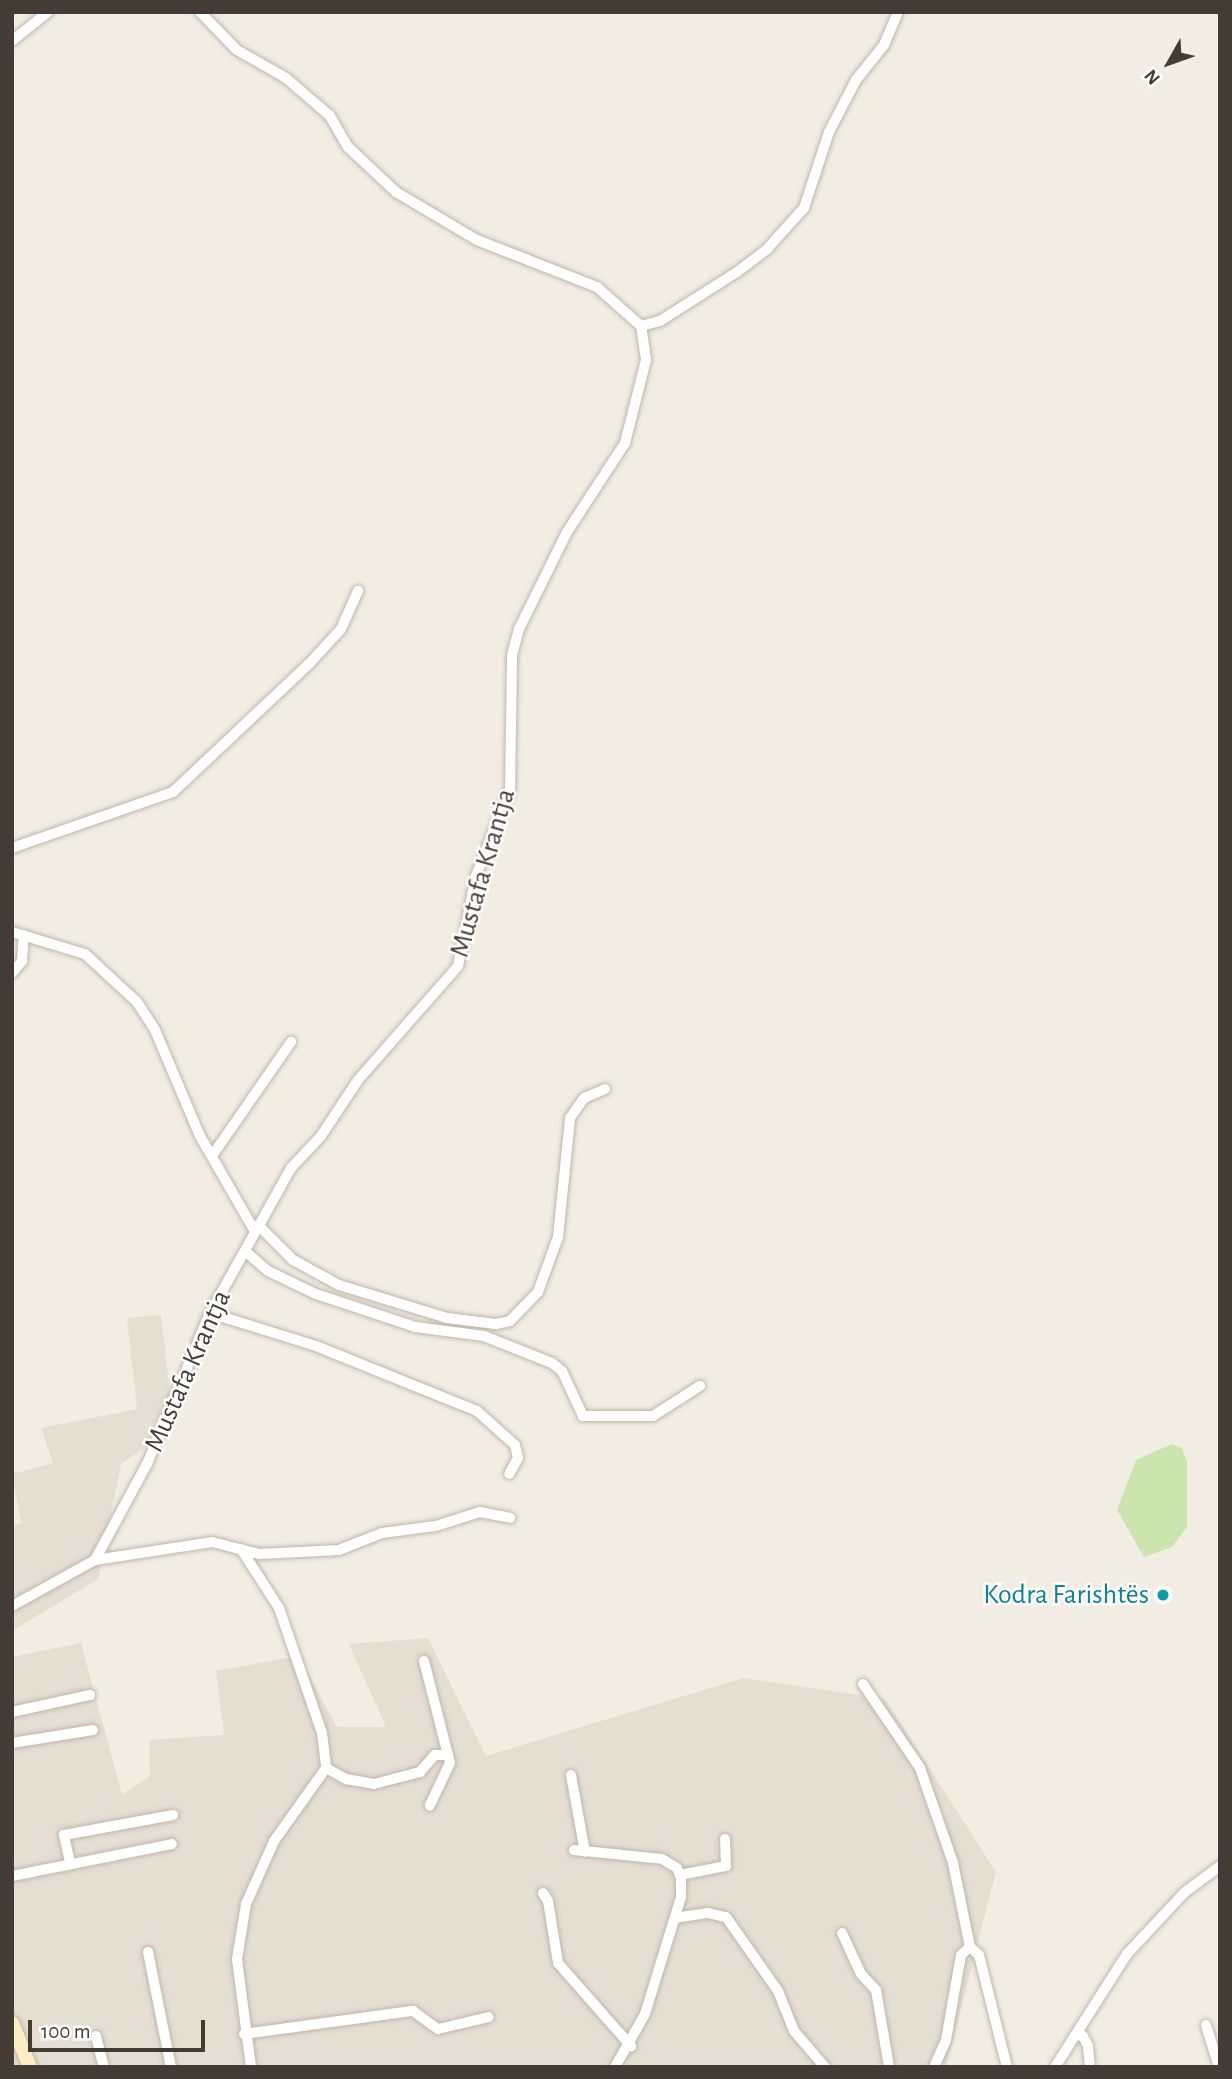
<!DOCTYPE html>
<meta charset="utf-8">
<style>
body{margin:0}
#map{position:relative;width:1232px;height:2079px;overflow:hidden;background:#f1ede3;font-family:"Alegreya Sans",sans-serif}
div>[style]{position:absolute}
.residential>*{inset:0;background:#e5ded2}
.green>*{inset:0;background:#cce4ad}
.roads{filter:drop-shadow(0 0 2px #bfb7a9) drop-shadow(0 0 2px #bfb7a9)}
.street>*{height:10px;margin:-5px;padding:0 5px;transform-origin:5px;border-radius:5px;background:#fff}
.secondary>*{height:14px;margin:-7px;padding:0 7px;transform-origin:7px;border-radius:7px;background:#fcedc2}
.dots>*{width:19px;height:19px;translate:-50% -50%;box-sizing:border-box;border:4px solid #fff;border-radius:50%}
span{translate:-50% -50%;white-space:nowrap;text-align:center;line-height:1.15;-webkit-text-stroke:5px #fff;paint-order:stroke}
.street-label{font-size:28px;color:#423c34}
.culture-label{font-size:28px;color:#0d838f}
.right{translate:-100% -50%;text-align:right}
.frame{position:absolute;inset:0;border:14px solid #423c34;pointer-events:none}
.north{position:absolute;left:1134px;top:28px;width:70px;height:70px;-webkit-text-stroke:5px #fff;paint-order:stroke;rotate:230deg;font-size:19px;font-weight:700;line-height:28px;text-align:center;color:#423c34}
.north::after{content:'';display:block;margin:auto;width:24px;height:32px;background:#423c34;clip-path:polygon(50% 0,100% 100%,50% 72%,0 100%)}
.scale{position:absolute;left:28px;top:2020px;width:177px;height:32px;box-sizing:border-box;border:4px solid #423c34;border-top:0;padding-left:9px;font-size:21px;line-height:24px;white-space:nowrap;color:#423c34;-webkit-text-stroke:5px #fff;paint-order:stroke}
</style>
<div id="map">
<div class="residential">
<i style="clip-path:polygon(161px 1315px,174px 1428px,121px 1464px,98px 1579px,12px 1631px,12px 1526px,21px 1523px,12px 1474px,53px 1463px,41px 1428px,137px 1409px,127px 1318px)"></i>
<i style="clip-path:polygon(428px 1638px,486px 1756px,743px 1678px,885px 1699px,996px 1872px,946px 2067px,12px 2067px,12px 1657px,81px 1643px,122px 1795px,150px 1776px,149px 1740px,224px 1735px,216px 1671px,298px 1656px,337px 1727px,386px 1727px,349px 1644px)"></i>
</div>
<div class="green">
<i style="clip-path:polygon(1172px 1444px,1182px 1448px,1187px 1462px,1187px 1527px,1172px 1547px,1144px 1557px,1117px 1510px,1136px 1460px)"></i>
</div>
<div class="roads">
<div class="street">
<i style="left:200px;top:12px;width:53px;rotate:45.8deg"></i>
<i style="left:237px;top:50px;width:56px;rotate:29.7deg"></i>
<i style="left:286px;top:78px;width:58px;rotate:40.8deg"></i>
<i style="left:330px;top:116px;width:36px;rotate:60deg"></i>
<i style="left:348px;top:147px;width:66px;rotate:43.2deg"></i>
<i style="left:396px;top:192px;width:94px;rotate:30.7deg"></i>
<i style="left:477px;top:240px;width:129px;rotate:21.4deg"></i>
<i style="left:597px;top:287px;width:59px;rotate:41.6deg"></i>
<i style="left:12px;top:41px;width:46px;rotate:-38.9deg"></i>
<i style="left:641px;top:326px;width:20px;rotate:-15deg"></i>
<i style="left:660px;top:321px;width:91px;rotate:-32.5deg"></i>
<i style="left:737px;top:272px;width:38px;rotate:-37deg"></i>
<i style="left:767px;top:249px;width:55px;rotate:-47.9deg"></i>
<i style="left:804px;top:208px;width:80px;rotate:-71.8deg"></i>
<i style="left:829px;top:132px;width:59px;rotate:-62.6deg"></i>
<i style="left:856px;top:80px;width:45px;rotate:-51.3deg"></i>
<i style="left:884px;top:45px;width:36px;rotate:-67deg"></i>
<i style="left:12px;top:848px;width:170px;rotate:-19.2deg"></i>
<i style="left:173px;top:792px;width:187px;rotate:-43.3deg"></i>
<i style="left:309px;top:664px;width:47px;rotate:-47.6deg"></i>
<i style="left:341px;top:629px;width:42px;rotate:-65.9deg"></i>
<i style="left:12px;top:932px;width:76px;rotate:16.8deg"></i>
<i style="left:85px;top:954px;width:71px;rotate:42.7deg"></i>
<i style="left:137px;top:1002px;width:33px;rotate:57deg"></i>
<i style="left:155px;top:1030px;width:115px;rotate:67deg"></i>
<i style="left:200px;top:1136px;width:108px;rotate:60.1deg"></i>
<i style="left:12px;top:973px;width:16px;rotate:-50deg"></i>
<i style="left:22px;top:961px;width:26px;rotate:-86deg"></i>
<i style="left:212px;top:1156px;width:139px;rotate:-55.3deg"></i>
<i style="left:258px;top:1225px;width:49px;rotate:45deg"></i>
<i style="left:293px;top:1260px;width:52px;rotate:28.5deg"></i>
<i style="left:339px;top:1285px;width:113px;rotate:17deg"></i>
<i style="left:447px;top:1318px;width:49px;rotate:7deg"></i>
<i style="left:496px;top:1324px;width:14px;rotate:-12deg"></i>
<i style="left:510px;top:1321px;width:40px;rotate:-46deg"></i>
<i style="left:538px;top:1292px;width:59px;rotate:-70deg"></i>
<i style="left:558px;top:1237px;width:120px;rotate:-84.2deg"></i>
<i style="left:570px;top:1118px;width:24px;rotate:-55deg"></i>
<i style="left:584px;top:1098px;width:23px;rotate:-23deg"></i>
<i style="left:245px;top:1251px;width:30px;rotate:41deg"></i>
<i style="left:268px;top:1271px;width:53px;rotate:25.6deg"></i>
<i style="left:316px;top:1294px;width:104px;rotate:18.4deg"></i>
<i style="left:415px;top:1327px;width:70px;rotate:7.4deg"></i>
<i style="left:484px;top:1336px;width:73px;rotate:21.7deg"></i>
<i style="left:552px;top:1363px;width:13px;rotate:39deg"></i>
<i style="left:562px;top:1371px;width:50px;rotate:65deg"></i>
<i style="left:583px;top:1416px;width:70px"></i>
<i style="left:653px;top:1416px;width:56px;rotate:-32.6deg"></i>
<i style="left:210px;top:1313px;width:111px;rotate:17.3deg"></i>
<i style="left:316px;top:1346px;width:174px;rotate:22deg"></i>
<i style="left:477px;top:1411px;width:51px;rotate:41.8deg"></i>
<i style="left:515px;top:1445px;width:13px;rotate:77deg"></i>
<i style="left:518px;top:1458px;width:18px;rotate:119deg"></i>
<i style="left:241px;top:1549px;width:70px;rotate:57.2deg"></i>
<i style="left:279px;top:1608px;width:132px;rotate:71deg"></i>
<i style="left:322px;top:1733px;width:35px;rotate:83deg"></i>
<i style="left:95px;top:1560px;width:118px;rotate:-8.7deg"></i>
<i style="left:212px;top:1542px;width:49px;rotate:14.3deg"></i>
<i style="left:259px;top:1554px;width:80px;rotate:-2.9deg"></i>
<i style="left:339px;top:1550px;width:46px;rotate:-21.6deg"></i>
<i style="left:382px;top:1533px;width:54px;rotate:-7.4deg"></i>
<i style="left:436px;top:1526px;width:46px;rotate:-17.7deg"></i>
<i style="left:480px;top:1512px;width:31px;rotate:11deg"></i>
<i style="left:12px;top:1606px;width:95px;rotate:-29deg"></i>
<i style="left:95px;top:1560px;width:109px;rotate:-61.6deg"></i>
<i style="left:147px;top:1464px;width:164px;rotate:-67.4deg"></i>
<i style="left:210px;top:1313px;width:166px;rotate:-60.8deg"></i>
<i style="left:291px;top:1168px;width:44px;rotate:-46.8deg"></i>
<i style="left:321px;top:1136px;width:67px;rotate:-56.5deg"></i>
<i style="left:358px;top:1080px;width:152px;rotate:-48.7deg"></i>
<i style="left:458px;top:966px;width:92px;rotate:-78.7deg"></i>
<i style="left:476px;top:876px;width:93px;rotate:-68.7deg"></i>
<i style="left:510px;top:789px;width:134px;rotate:-89.1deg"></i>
<i style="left:512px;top:655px;width:27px;rotate:-75deg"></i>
<i style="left:519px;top:629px;width:108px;rotate:-63.7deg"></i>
<i style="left:567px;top:532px;width:106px;rotate:-56.9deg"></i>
<i style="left:625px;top:443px;width:86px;rotate:-75.8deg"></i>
<i style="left:646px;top:360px;width:34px;rotate:-98deg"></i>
<i style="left:424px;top:1661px;width:105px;rotate:75.7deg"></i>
<i style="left:450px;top:1763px;width:47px;rotate:115.5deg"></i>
<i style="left:863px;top:1684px;width:102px;rotate:55.8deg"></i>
<i style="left:920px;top:1768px;width:101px;rotate:70.8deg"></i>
<i style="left:953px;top:1863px;width:86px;rotate:78.6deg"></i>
<i style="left:970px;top:1947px;width:12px;rotate:42deg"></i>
<i style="left:979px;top:1955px;width:115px;rotate:76deg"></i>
<i style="left:12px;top:1712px;width:80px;rotate:-12.3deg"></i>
<i style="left:12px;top:1743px;width:82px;rotate:-9.1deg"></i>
<i style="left:326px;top:1768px;width:23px;rotate:29deg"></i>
<i style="left:346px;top:1779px;width:28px;rotate:10deg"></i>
<i style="left:374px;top:1784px;width:48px;rotate:-14.6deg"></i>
<i style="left:420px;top:1772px;width:23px;rotate:-49deg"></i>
<i style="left:435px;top:1755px;width:13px"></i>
<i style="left:571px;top:1775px;width:78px;rotate:79.7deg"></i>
<i style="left:574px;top:1850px;width:88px;rotate:5.8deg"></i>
<i style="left:662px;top:1859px;width:17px;rotate:31deg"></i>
<i style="left:677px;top:1868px;width:11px;rotate:68deg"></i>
<i style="left:681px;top:1878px;width:19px;rotate:90deg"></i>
<i style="left:681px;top:1897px;width:122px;rotate:107.1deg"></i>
<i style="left:645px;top:2014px;width:61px;rotate:119.5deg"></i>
<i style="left:70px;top:1862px;width:28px;rotate:-103deg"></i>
<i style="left:64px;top:1835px;width:111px;rotate:-10.4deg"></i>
<i style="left:680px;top:1875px;width:47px;rotate:-11.1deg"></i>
<i style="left:726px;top:1866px;width:27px;rotate:-92deg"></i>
<i style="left:12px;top:1876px;width:163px;rotate:-11.3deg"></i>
<i style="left:543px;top:1893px;width:9px;rotate:58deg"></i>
<i style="left:548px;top:1901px;width:63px;rotate:80.8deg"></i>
<i style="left:558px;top:1963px;width:111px;rotate:48.7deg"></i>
<i style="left:675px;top:1918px;width:33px;rotate:-9deg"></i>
<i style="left:708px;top:1913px;width:18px;rotate:13deg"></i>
<i style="left:726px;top:1917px;width:90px;rotate:54.9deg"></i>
<i style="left:778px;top:1991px;width:43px;rotate:68.2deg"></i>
<i style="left:794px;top:2031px;width:48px;rotate:49.3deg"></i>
<i style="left:842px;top:1933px;width:45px;rotate:65.1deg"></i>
<i style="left:861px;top:1974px;width:22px;rotate:47deg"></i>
<i style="left:876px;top:1990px;width:78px;rotate:80.4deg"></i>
<i style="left:148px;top:1952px;width:117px;rotate:78.7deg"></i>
<i style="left:1206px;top:2025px;width:44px;rotate:72.8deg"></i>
<i style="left:244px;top:2034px;width:171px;rotate:-7.8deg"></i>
<i style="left:413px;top:2011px;width:31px;rotate:36deg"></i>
<i style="left:438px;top:2029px;width:52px;rotate:-13.2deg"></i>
<i style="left:1077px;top:2035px;width:6px;rotate:9deg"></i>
<i style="left:1083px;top:2036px;width:11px;rotate:63deg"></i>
<i style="left:1088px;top:2046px;width:21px;rotate:85deg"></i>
<i style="left:96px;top:2036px;width:32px;rotate:76deg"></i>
<i style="left:251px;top:2067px;width:109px;rotate:-97.4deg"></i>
<i style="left:237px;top:1959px;width:56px;rotate:-80.7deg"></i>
<i style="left:246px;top:1904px;width:69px;rotate:-66deg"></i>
<i style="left:274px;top:1841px;width:90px;rotate:-54.5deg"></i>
<i style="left:934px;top:2067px;width:30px;rotate:-66deg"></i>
<i style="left:946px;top:2040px;width:86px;rotate:-80deg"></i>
<i style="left:961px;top:1955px;width:12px;rotate:-42deg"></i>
<i style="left:1055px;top:2067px;width:134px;rotate:-57.5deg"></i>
<i style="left:1127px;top:1954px;width:85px;rotate:-46.9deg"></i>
<i style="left:1185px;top:1892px;width:44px;rotate:-36.6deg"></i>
</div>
<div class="secondary">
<i style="left:12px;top:2023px;width:48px;rotate:67.8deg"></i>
</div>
</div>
<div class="dots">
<i style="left:1163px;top:1595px;background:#0f9aa8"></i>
</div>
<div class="street-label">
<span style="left:483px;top:873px;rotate:-74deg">Mustafa Krantja</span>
<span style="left:188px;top:1371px;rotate:-66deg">Mustafa Krantja</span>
</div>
<div class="culture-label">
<span class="right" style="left:1149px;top:1595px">Kodra Farishtës</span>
</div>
<div class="frame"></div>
<div class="north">N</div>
<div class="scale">100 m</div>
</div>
